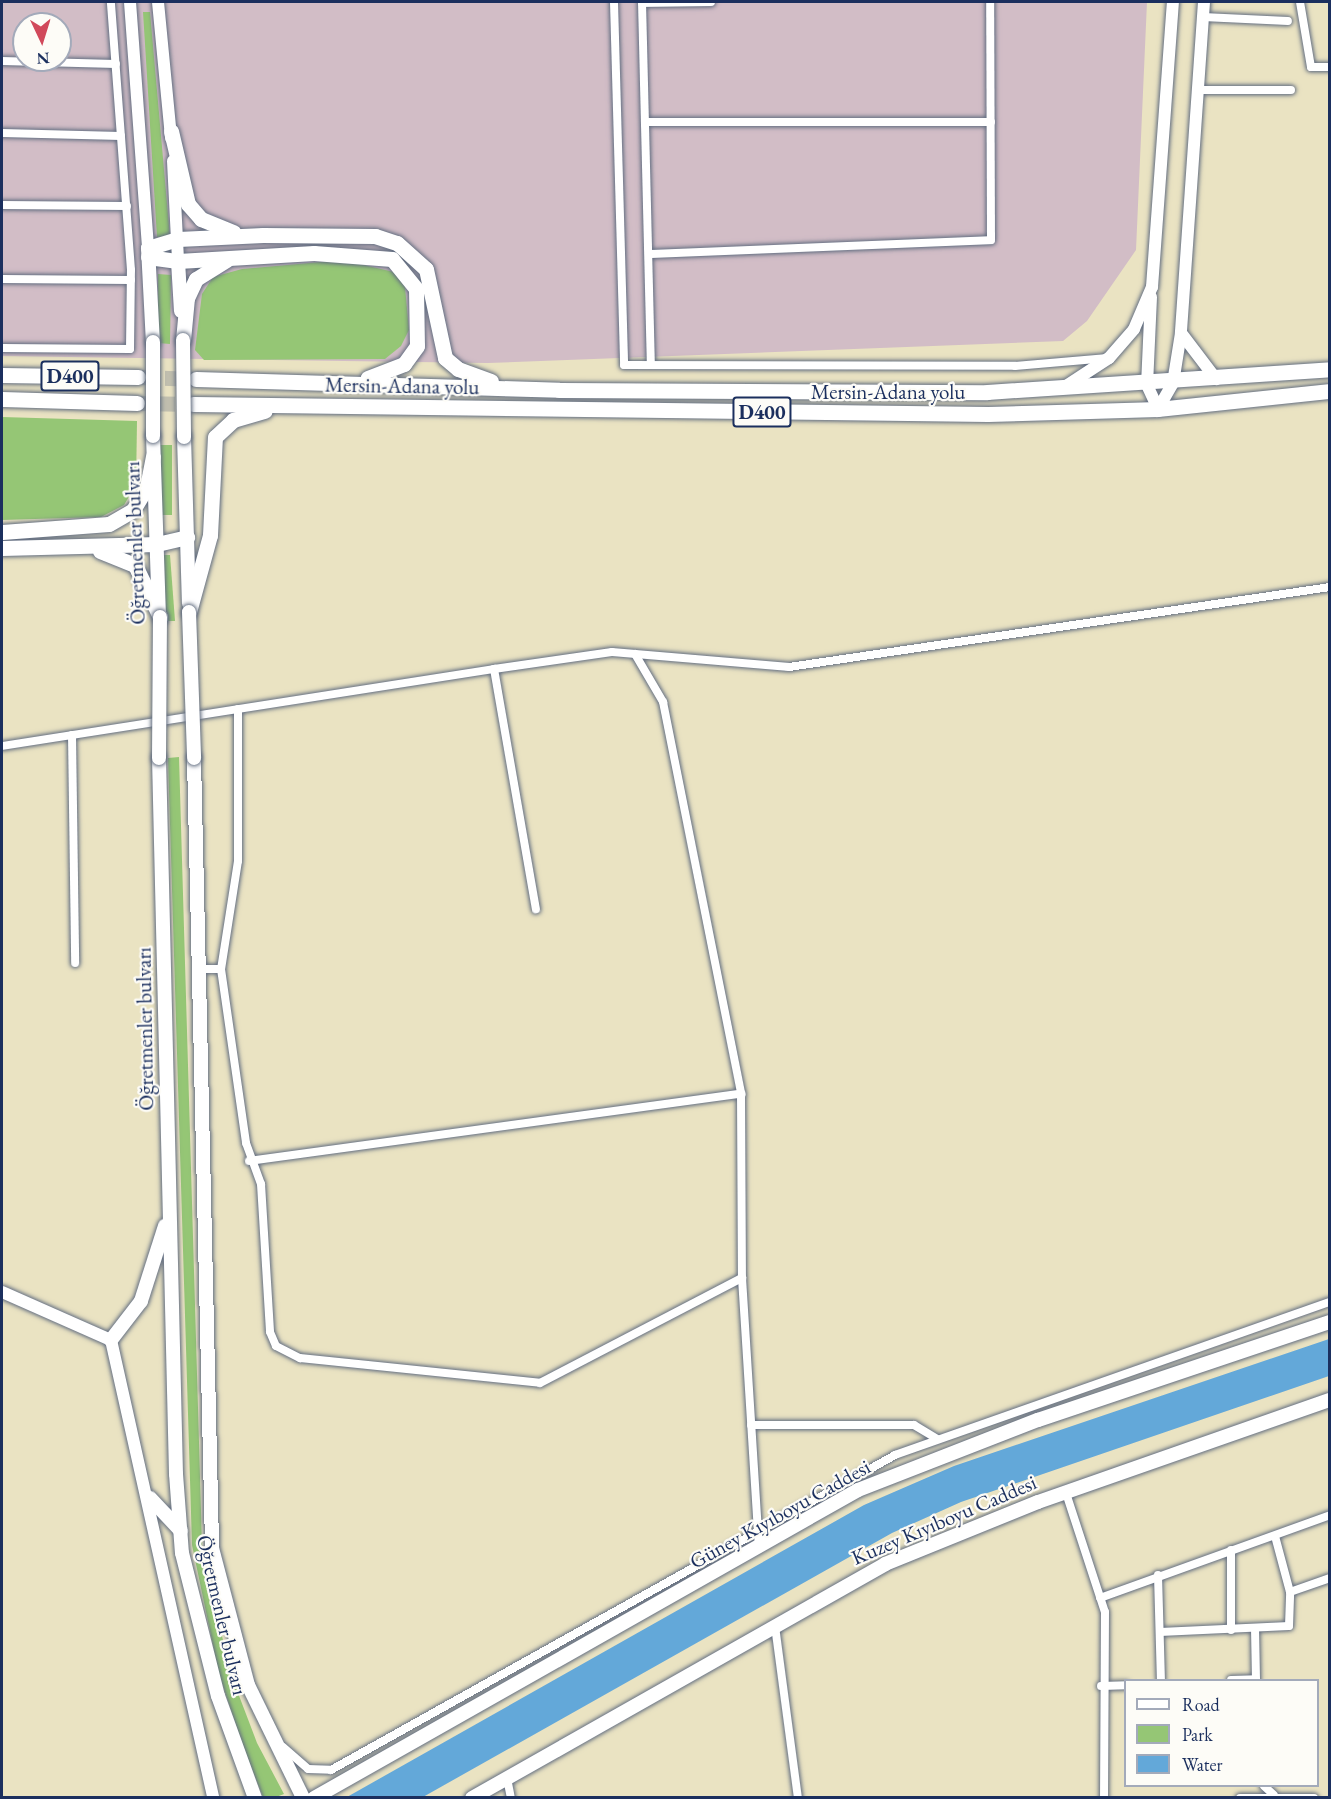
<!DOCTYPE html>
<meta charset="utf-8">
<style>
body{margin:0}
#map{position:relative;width:1331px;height:1799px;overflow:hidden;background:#eae3c2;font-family:"EB Garamond",serif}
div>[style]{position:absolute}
.industrial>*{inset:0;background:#d2bdc6}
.green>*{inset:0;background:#95c675}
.water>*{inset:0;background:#63a8d9}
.highway-tunnel>*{height:15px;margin-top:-7.5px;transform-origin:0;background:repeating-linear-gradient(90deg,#c1bfae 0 15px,transparent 0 23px)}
.roads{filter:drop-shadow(0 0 2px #636e81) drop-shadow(0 0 2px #636e81)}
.street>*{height:8px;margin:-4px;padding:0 4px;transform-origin:4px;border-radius:4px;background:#fff}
.secondary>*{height:12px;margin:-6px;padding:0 6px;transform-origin:6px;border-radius:6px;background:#fff}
.primary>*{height:14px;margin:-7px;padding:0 7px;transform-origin:7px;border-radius:7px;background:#fff}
.highway>*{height:15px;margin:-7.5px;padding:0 7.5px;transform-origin:7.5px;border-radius:7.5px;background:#fff}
.bridges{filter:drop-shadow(0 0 2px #636e81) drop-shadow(0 0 2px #636e81)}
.primary-bridge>*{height:14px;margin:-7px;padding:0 7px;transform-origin:7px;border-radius:7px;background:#fff}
span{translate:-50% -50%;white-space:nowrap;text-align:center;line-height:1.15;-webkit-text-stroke:4.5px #fdfcf7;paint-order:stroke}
.shield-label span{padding:2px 4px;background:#fdfcf7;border:2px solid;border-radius:4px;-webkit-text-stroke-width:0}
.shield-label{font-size:20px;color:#1b2f5e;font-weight:700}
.street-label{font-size:21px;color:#1b2f5e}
.frame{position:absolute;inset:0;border:3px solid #1b2f5e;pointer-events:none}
.legend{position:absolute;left:1124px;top:1679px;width:195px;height:108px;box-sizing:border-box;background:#fdfcf7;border:2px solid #a3aaba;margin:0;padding:8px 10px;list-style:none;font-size:18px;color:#1b2f5e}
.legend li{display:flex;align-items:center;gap:12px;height:30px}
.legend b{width:30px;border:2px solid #a3aaba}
.north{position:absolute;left:12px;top:12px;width:60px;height:60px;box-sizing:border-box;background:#fdfcf7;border:2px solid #a3aaba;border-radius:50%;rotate:176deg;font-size:16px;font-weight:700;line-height:24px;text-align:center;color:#1b2f5e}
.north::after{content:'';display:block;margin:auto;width:21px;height:27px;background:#d1495b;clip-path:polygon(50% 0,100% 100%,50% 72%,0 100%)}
</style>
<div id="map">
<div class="industrial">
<i style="clip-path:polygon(evenodd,2px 2px,1147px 2px,1136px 250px,1087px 321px,1063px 341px,488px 363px,2px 356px,2px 2px,24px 24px,60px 24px,60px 60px,24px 60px,24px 24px)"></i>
</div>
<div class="green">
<i style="clip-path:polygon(143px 12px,150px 12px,170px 237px,157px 237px)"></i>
<i style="clip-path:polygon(342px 260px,394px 272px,405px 287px,409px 330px,401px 346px,385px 359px,204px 360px,195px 350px,202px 294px,213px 277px,242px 269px)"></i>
<i style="clip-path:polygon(158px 274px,171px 275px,170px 344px,158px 343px)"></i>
<i style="clip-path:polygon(2px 417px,137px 421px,136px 485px,124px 505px,101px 517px,2px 520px)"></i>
<i style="clip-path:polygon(160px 445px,172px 445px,172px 515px,161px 515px)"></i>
<i style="clip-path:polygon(162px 555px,170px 555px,175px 621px,164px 621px)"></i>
<i style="clip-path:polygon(179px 757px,202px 1545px,230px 1672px,257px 1743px,284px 1794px,276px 1797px,263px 1797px,244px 1749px,219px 1674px,192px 1545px,168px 758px)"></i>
</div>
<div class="water">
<i style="clip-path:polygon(1329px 1339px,1329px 1376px,961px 1502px,892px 1533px,423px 1797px,347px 1797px,864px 1505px,954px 1466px)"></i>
</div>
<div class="highway-tunnel">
<i style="left:142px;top:377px;width:54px;rotate:2.1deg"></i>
<i style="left:137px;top:403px;width:56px;rotate:1deg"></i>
</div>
<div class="roads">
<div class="street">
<i style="left:614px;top:2px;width:363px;rotate:88.4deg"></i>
<i style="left:624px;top:365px;width:391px;rotate:0.1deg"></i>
<i style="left:1015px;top:366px;width:93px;rotate:-4.9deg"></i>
<i style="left:642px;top:2px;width:363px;rotate:88.6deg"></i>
<i style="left:1300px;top:2px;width:66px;rotate:80.4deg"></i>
<i style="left:1311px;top:67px;width:19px"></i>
<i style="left:642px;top:3px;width:69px;rotate:-0.8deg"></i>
<i style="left:1203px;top:17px;width:85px;rotate:2.7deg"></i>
<i style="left:2px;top:61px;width:114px;rotate:1.5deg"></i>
<i style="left:1198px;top:90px;width:93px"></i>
<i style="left:646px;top:122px;width:345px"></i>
<i style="left:2px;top:133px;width:119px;rotate:1.4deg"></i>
<i style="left:2px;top:205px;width:125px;rotate:0.5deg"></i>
<i style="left:649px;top:254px;width:342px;rotate:-2.3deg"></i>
<i style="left:991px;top:240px;width:238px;rotate:-90.2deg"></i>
<i style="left:2px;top:279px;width:129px;rotate:0.4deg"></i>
<i style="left:2px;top:348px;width:128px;rotate:0.4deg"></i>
<i style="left:130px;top:349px;width:79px;rotate:-89.3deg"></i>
<i style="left:131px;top:270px;width:269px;rotate:-94.3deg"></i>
<i style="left:635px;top:654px;width:56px;rotate:59.7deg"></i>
<i style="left:663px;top:702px;width:400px;rotate:78.7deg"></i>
<i style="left:741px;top:1094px;width:184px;rotate:89.7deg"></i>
<i style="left:742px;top:1278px;width:271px;rotate:86.4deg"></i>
<i style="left:494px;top:669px;width:119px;rotate:-8.2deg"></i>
<i style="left:612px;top:652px;width:178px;rotate:4.8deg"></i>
<i style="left:789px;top:667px;width:547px;rotate:-8.41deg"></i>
<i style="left:238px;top:709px;width:152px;rotate:90deg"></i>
<i style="left:238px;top:861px;width:109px;rotate:98.9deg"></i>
<i style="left:221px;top:969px;width:176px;rotate:81.8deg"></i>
<i style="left:246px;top:1143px;width:44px;rotate:69.9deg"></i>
<i style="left:261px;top:1184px;width:148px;rotate:86.5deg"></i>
<i style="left:270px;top:1332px;width:15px;rotate:67deg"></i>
<i style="left:276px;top:1346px;width:27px;rotate:27deg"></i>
<i style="left:300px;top:1358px;width:241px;rotate:5.9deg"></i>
<i style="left:540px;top:1383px;width:228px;rotate:-27.5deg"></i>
<i style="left:72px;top:735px;width:228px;rotate:89.2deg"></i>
<i style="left:2px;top:746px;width:498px;rotate:-8.9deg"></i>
<i style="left:494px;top:669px;width:244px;rotate:80.1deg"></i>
<i style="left:198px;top:969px;width:23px"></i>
<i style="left:249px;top:1161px;width:497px;rotate:-7.8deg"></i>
<i style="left:751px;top:1425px;width:163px"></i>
<i style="left:914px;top:1425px;width:26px;rotate:31deg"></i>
<i style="left:1066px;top:1493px;width:125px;rotate:71.9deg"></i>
<i style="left:1105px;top:1612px;width:186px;rotate:90.3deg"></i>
<i style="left:1231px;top:1550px;width:80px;rotate:90deg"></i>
<i style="left:1158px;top:1575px;width:105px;rotate:88.4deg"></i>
<i style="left:1290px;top:1592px;width:42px;rotate:-19.3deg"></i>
<i style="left:1100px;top:1598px;width:245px;rotate:-19.8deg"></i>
<i style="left:775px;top:1626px;width:174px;rotate:82.4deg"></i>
<i style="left:1255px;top:1628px;width:52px;rotate:88.9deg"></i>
<i style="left:1160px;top:1632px;width:129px;rotate:-2.7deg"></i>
<i style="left:1289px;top:1626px;width:34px;rotate:-88deg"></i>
<i style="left:1290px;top:1592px;width:58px;rotate:-105deg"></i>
<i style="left:1231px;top:1680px;width:25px;rotate:-2deg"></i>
<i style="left:1101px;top:1686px;width:25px;rotate:-2deg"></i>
<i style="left:283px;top:1747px;width:33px;rotate:41deg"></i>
<i style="left:308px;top:1769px;width:23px;rotate:2deg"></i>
<i style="left:331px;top:1770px;width:646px;rotate:-29.18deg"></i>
<i style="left:895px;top:1455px;width:461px;rotate:-19.4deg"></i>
<i style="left:507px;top:1778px;width:20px;rotate:79deg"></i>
<i style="left:1264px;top:1786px;width:13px;rotate:42deg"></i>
<i style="left:1240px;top:1798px;width:74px"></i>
</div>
<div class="secondary">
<i style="left:130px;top:2px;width:247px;rotate:85.8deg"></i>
<i style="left:158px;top:2px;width:137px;rotate:84.5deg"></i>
<i style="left:1204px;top:2px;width:332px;rotate:94deg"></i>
<i style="left:1181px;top:333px;width:58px;rotate:52.7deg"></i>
<i style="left:173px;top:161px;width:100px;rotate:87.1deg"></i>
<i style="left:1151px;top:297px;width:88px;rotate:92.6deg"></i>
<i style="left:1147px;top:385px;width:26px;rotate:65deg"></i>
<i style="left:1066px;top:386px;width:51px;rotate:-33.1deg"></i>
<i style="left:1109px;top:358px;width:38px;rotate:-49deg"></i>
<i style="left:1134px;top:329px;width:46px;rotate:-66.8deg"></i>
<i style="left:1152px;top:287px;width:286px;rotate:-85.8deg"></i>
<i style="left:1158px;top:409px;width:30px;rotate:-60deg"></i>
<i style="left:1173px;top:383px;width:51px;rotate:-80.9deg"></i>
<i style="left:2px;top:1292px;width:119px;rotate:23.8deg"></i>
<i style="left:111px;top:1340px;width:469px;rotate:77.4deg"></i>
</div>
<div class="primary">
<i style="left:148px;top:248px;width:94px;rotate:87deg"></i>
<i style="left:178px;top:261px;width:50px;rotate:86.6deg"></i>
<i style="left:153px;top:436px;width:177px;rotate:88.1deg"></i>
<i style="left:184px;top:437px;width:166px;rotate:88.3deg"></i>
<i style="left:159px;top:758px;width:716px;rotate:88.64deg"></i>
<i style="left:176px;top:1474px;width:79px;rotate:85.7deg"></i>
<i style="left:182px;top:1553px;width:147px;rotate:75.9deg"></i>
<i style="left:218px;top:1696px;width:109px;rotate:70.1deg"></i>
<i style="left:194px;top:758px;width:790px;rotate:88.69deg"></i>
<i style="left:212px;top:1548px;width:142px;rotate:75.3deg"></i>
<i style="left:248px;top:1685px;width:126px;rotate:64deg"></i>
<i style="left:111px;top:1340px;width:49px;rotate:-52.4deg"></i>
<i style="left:141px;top:1301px;width:79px;rotate:-72.3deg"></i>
<i style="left:150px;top:1498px;width:45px;rotate:46.8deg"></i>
<i style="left:314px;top:1798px;width:625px;rotate:-29.52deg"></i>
<i style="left:858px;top:1490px;width:193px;rotate:-21.3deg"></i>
<i style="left:1038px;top:1420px;width:308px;rotate:-18.6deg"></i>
<i style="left:472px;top:1798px;width:475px;rotate:-29.5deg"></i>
<i style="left:885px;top:1564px;width:165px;rotate:-22.1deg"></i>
<i style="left:1038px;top:1502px;width:309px;rotate:-19.3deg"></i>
</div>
<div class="highway">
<i style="left:171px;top:131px;width:75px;rotate:76.9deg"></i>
<i style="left:188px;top:204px;width:20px;rotate:49deg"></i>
<i style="left:201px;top:219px;width:35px;rotate:22deg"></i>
<i style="left:148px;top:248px;width:31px;rotate:-17deg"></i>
<i style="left:178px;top:239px;width:85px;rotate:-2.7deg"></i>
<i style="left:263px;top:235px;width:112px;rotate:0.5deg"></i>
<i style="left:375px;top:236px;width:23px;rotate:18deg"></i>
<i style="left:397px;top:243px;width:39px;rotate:42deg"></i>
<i style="left:426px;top:269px;width:91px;rotate:77.9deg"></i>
<i style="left:445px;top:358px;width:17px;rotate:40deg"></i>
<i style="left:458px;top:369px;width:35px;rotate:20deg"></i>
<i style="left:148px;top:257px;width:30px;rotate:8deg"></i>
<i style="left:178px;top:261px;width:136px;rotate:-3.4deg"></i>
<i style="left:314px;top:253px;width:78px;rotate:4.4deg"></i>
<i style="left:392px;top:259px;width:38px;rotate:51deg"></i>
<i style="left:416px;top:289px;width:57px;rotate:89deg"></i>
<i style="left:417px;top:346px;width:22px;rotate:126deg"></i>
<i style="left:404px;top:364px;width:39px;rotate:159deg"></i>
<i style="left:183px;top:340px;width:42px;rotate:-84.6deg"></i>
<i style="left:187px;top:298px;width:21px;rotate:-65deg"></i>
<i style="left:196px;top:279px;width:36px;rotate:-32deg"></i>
<i style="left:2px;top:375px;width:136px;rotate:0.8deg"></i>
<i style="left:196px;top:379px;width:363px;rotate:1.7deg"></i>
<i style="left:559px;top:390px;width:428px;rotate:0.3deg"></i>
<i style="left:987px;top:392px;width:344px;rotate:-3.8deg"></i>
<i style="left:2px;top:399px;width:135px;rotate:1.7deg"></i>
<i style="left:193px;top:404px;width:795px;rotate:0.72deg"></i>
<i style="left:988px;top:414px;width:170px;rotate:-1.7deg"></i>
<i style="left:1158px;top:409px;width:173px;rotate:-6deg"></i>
<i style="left:2px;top:532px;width:107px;rotate:-4.3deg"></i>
<i style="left:109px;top:524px;width:28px;rotate:-30deg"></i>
<i style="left:133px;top:510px;width:27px;rotate:-59deg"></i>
<i style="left:147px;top:487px;width:31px;rotate:-79deg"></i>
<i style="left:2px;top:548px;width:155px;rotate:-1.5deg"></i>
<i style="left:157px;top:544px;width:31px;rotate:-13deg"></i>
<i style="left:100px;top:551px;width:38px;rotate:22deg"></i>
<i style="left:135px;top:565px;width:58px;rotate:64.3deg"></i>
<i style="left:189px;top:612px;width:80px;rotate:-74.7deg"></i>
<i style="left:210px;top:535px;width:98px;rotate:-87.1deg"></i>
<i style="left:215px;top:437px;width:25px;rotate:-43deg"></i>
<i style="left:233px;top:420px;width:33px;rotate:-16deg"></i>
</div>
</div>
<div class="bridges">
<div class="primary-bridge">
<i style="left:183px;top:340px;width:97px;rotate:89.4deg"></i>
<i style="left:153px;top:436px;width:94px;rotate:-90deg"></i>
<i style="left:189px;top:612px;width:146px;rotate:88deg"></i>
<i style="left:159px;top:758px;width:141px;rotate:-89.6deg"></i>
</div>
</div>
<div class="shield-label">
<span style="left:70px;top:376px">D400</span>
<span style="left:762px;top:412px">D400</span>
</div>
<div class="street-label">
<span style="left:402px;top:386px;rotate:1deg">Mersin-Adana yolu</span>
<span style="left:888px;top:392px">Mersin-Adana yolu</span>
<span style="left:135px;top:543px;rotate:-92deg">Öğretmenler bulvarı</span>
<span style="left:145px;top:1029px;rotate:-91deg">Öğretmenler bulvarı</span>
<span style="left:780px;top:1514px;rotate:-29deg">Güney Kıyıboyu Caddesi</span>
<span style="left:944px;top:1520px;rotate:-23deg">Kuzey Kıyıboyu Caddesi</span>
<span style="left:222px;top:1615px;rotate:77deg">Öğretmenler bulvarı</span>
</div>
<div class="frame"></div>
<ul class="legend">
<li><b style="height:8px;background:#fff"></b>Road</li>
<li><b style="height:16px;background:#95c675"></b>Park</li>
<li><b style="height:16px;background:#63a8d9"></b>Water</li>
</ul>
<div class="north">N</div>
</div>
